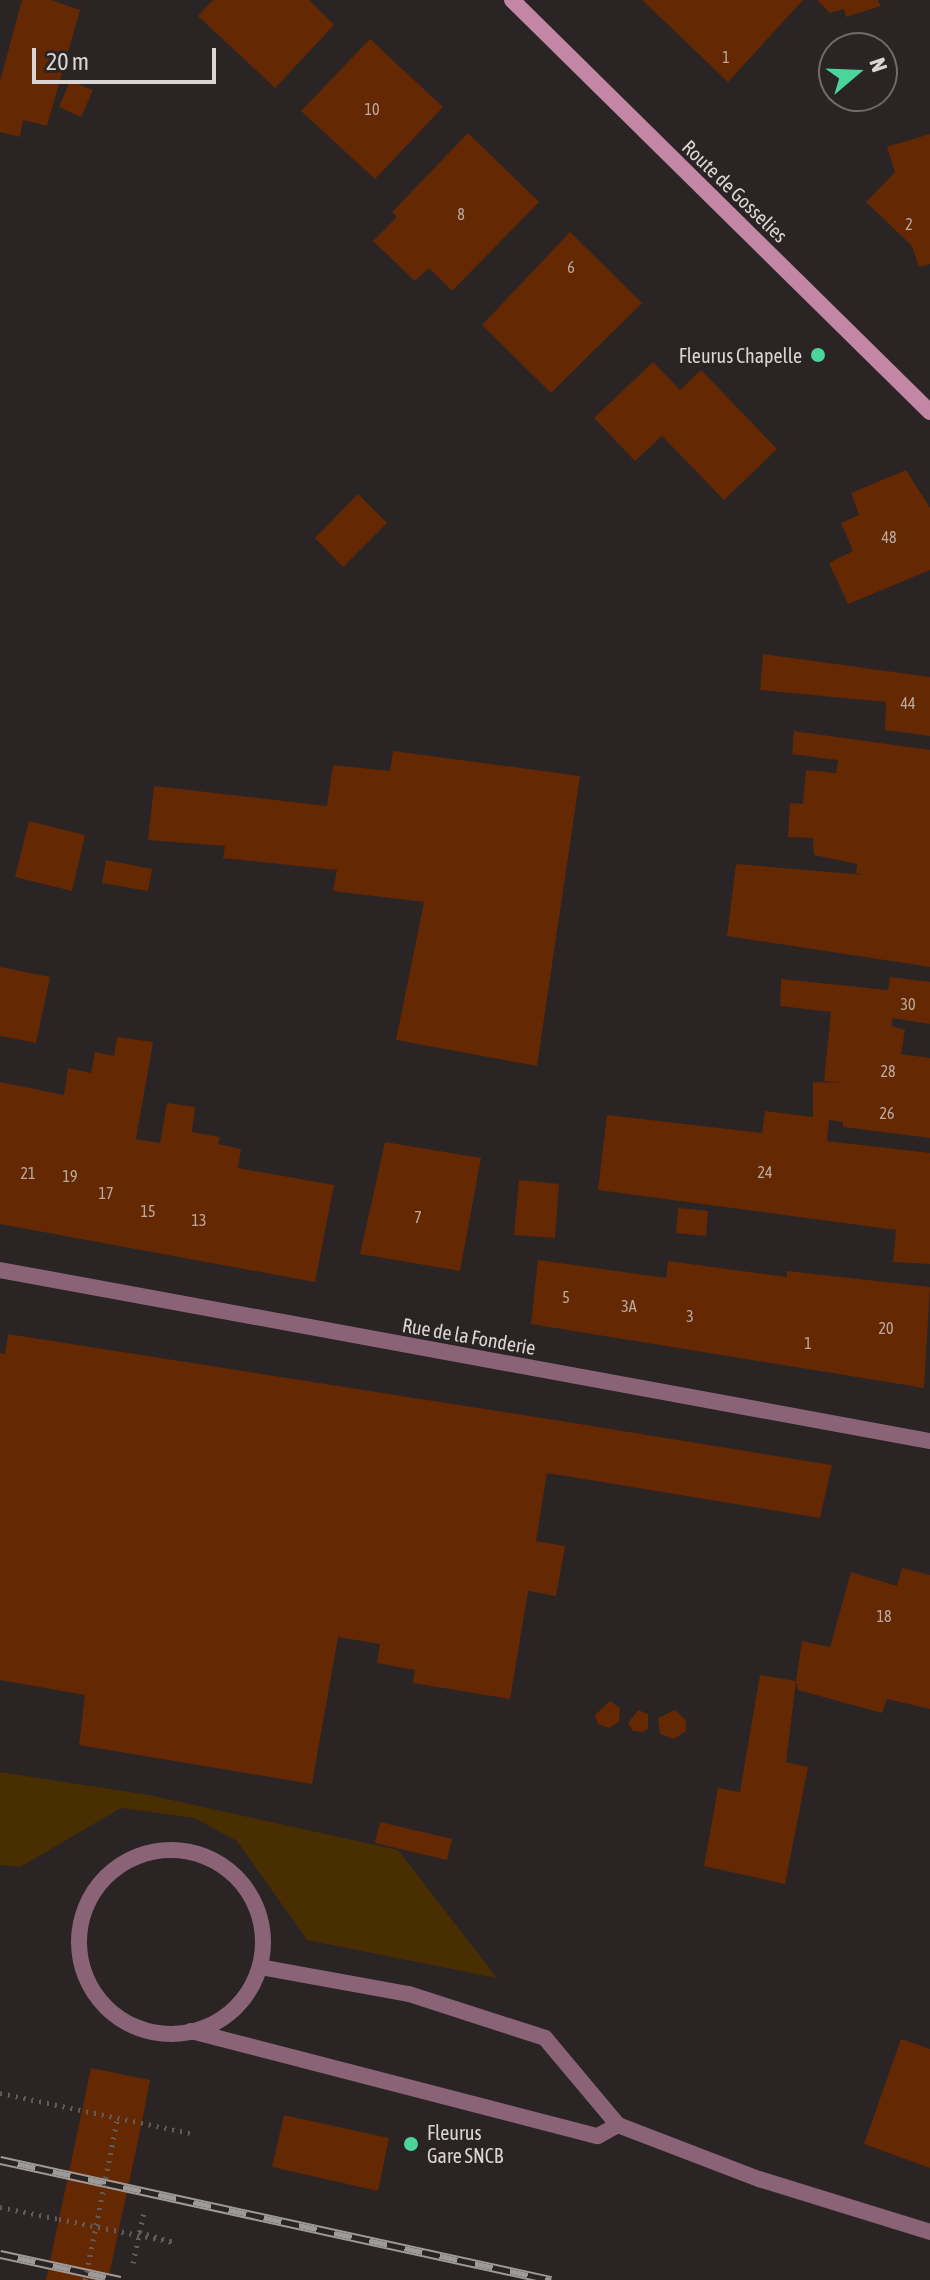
<!DOCTYPE html>
<style>
body{margin:0}
#map{position:relative;width:930px;height:2280px;overflow:hidden;background:#2b2424;font-family:"Asap Condensed",sans-serif}
div>[style]{position:absolute}
.green>*{inset:0;background:#482e00}
.building>*{inset:0;background:#642802}
.path>*{height:5px;margin-top:-2.5px;transform-origin:0;background:repeating-linear-gradient(90deg,#615b5b 0 2px,transparent 0 8px)}
.service>*{height:16px;margin:-8px;padding:0 8px;transform-origin:8px;border-radius:8px;background:#8a6476}
.service>.ring{margin:-8px;padding:0;box-sizing:content-box;background:none;border:16px solid #8a6476;border-radius:50%}
.minor>*{height:16px;margin:-8px;padding:0 8px;transform-origin:8px;border-radius:8px;background:#8a6476}
.secondary>*{height:16px;margin:-8px;padding:0 8px;transform-origin:8px;border-radius:8px;background:#c387a5}
.rail>*{height:9px;margin-top:-4.5px;transform-origin:0;background:repeating-linear-gradient(90deg,#2b2424 0 18px,#9f9a9a 0 36px);box-sizing:border-box;border-block:2px solid #9f9a9a}
.path-bridge>*{height:5px;margin-top:-2.5px;transform-origin:0;background:repeating-linear-gradient(90deg,#615b5b 0 2px,transparent 0 8px)}
.dots>*{width:22px;height:22px;translate:-50% -50%;box-sizing:border-box;border:4px solid #2b2424;border-radius:50%}
span{translate:-50% -50%;white-space:nowrap;text-align:center;line-height:1.15;-webkit-text-stroke:6px #2b2424;paint-order:stroke}
.number-label{font-size:16px;color:#bcaaa0}
.number-label span{-webkit-text-stroke-width:0}
.street-label{font-size:20px;color:#dad5d5}
.poi-label{font-size:20px;color:#dad5d5}
.right{translate:-100% -50%;text-align:right}
.left{translate:0 -50%;text-align:left}
.north{position:absolute;left:818px;top:32px;width:80px;height:80px;box-sizing:border-box;background:#2b2424;border:2px solid #716b6b;border-radius:50%;rotate:71deg;font-size:22px;font-weight:700;line-height:32px;text-align:center;color:#dad5d5}
.north::after{content:'';display:block;margin:auto;width:28px;height:36px;background:#4bd49b;clip-path:polygon(50% 0,100% 100%,50% 72%,0 100%)}
.scale{position:absolute;left:32px;top:48px;width:184px;height:36px;box-sizing:border-box;border:4px solid #dad5d5;border-top:0;padding-left:10px;font-size:24px;line-height:28px;white-space:nowrap;color:#dad5d5;-webkit-text-stroke:6px #2b2424;paint-order:stroke}
</style>
<div id="map">
<div class="green">
<i style="clip-path:polygon(0 1772px,149px 1795px,398px 1850px,497px 1978px,307px 1940px,237px 1841px,194px 1818px,121px 1808px,20px 1867px,0 1865px)"></i>
</div>
<div class="building">
<i style="clip-path:polygon(22px 0,51px 0,80px 10px,47px 126px,23px 120px,20px 137px,0 132px,0 81px)"></i>
<i style="clip-path:polygon(213px 0,309px 0,334px 25px,275px 88px,198px 16px)"></i>
<i style="clip-path:polygon(642px 0,803px 0,728px 82px)"></i>
<i style="clip-path:polygon(817px 0,878px 0,881px 6px,846px 17px,844px 9px,830px 13px)"></i>
<i style="clip-path:polygon(370px 39px,443px 107px,375px 179px,301px 111px)"></i>
<i style="clip-path:polygon(70px 81px,93px 90px,81px 117px,59px 107px)"></i>
<i style="clip-path:polygon(468px 133px,539px 202px,452px 291px,429px 268px,415px 281px,373px 241px,397px 217px,392px 212px)"></i>
<i style="clip-path:polygon(930px 134px,930px 264px,919px 267px,912px 246px,866px 202px,895px 172px,887px 147px)"></i>
<i style="clip-path:polygon(570px 232px,642px 303px,551px 393px,482px 325px)"></i>
<i style="clip-path:polygon(653px 362px,680px 390px,701px 370px,777px 449px,724px 500px,662px 436px,635px 461px,594px 418px)"></i>
<i style="clip-path:polygon(906px 470px,930px 508px,930px 570px,848px 604px,829px 563px,853px 551px,841px 523px,859px 515px,851px 493px)"></i>
<i style="clip-path:polygon(358px 494px,387px 523px,343px 567px,315px 538px)"></i>
<i style="clip-path:polygon(763px 654px,930px 677px,930px 736px,885px 730px,886px 702px,760px 690px)"></i>
<i style="clip-path:polygon(794px 731px,930px 750px,930px 967px,727px 936px,736px 864px,866px 875px,856px 873px,857px 864px,814px 855px,813px 838px,788px 837px,790px 803px,803px 804px,806px 770px,836px 773px,838px 760px,792px 754px)"></i>
<i style="clip-path:polygon(393px 751px,580px 776px,537px 1066px,396px 1040px,424px 902px,333px 891px,337px 870px,223px 858px,225px 846px,148px 840px,154px 786px,327px 806px,333px 765px,390px 771px)"></i>
<i style="clip-path:polygon(29px 821px,85px 835px,72px 891px,15px 877px)"></i>
<i style="clip-path:polygon(106px 860px,152px 869px,148px 891px,102px 883px)"></i>
<i style="clip-path:polygon(0 967px,50px 977px,36px 1043px,0 1036px)"></i>
<i style="clip-path:polygon(890px 977px,930px 982px,930px 1024px,892px 1018px,892px 1026px,905px 1030px,901px 1054px,930px 1058px,930px 1138px,843px 1127px,843px 1122px,829px 1120px,827px 1141px,930px 1153px,930px 1264px,893px 1262px,896px 1230px,598px 1190px,607px 1115px,762px 1133px,765px 1111px,813px 1117px,813px 1082px,840px 1083px,824px 1081px,831px 1012px,780px 1006px,781px 979px,888px 990px)"></i>
<i style="clip-path:polygon(117px 1037px,153px 1042px,136px 1139px,160px 1143px,167px 1103px,195px 1107px,192px 1132px,220px 1137px,218px 1144px,241px 1149px,238px 1168px,334px 1185px,315px 1282px,0 1224px,0 1082px,64px 1095px,68px 1068px,91px 1073px,95px 1052px,114px 1056px)"></i>
<i style="clip-path:polygon(385px 1142px,481px 1158px,460px 1271px,360px 1254px)"></i>
<i style="clip-path:polygon(519px 1180px,559px 1184px,555px 1238px,514px 1235px)"></i>
<i style="clip-path:polygon(678px 1208px,708px 1211px,706px 1236px,676px 1233px)"></i>
<i style="clip-path:polygon(538px 1260px,666px 1278px,668px 1261px,787px 1277px,785px 1295px,787px 1275px,787px 1271px,930px 1287px,924px 1388px,531px 1324px)"></i>
<i style="clip-path:polygon(8px 1334px,555px 1420px,832px 1465px,820px 1518px,547px 1473px,536px 1541px,565px 1546px,556px 1596px,528px 1591px,510px 1699px,413px 1683px,415px 1670px,377px 1663px,380px 1644px,338px 1637px,312px 1784px,79px 1745px,85px 1695px,0 1680px,0 1353px,5px 1354px)"></i>
<i style="clip-path:polygon(902px 1568px,930px 1575px,930px 1709px,887px 1699px,882px 1713px,798px 1690px,796px 1681px,786px 1762px,808px 1767px,785px 1884px,704px 1866px,718px 1788px,740px 1792px,760px 1675px,796px 1681px,802px 1641px,830px 1647px,851px 1572px,897px 1586px)"></i>
<i style="clip-path:polygon(610px 1701px,620px 1708px,619px 1722px,609px 1728px,598px 1724px,595px 1715px)"></i>
<i style="clip-path:polygon(638px 1710px,648px 1714px,648px 1729px,643px 1732px,633px 1731px,628px 1723px)"></i>
<i style="clip-path:polygon(675px 1710px,686px 1720px,686px 1731px,674px 1739px,660px 1734px,658px 1718px)"></i>
<i style="clip-path:polygon(380px 1822px,452px 1839px,447px 1860px,375px 1843px)"></i>
<i style="clip-path:polygon(901px 2039px,930px 2049px,930px 2168px,864px 2144px)"></i>
<i style="clip-path:polygon(91px 2068px,150px 2080px,142px 2122px,108px 2280px,46px 2280px)"></i>
<i style="clip-path:polygon(284px 2115px,389px 2138px,378px 2191px,272px 2167px)"></i>
</div>
<div class="path">
<i style="left:0;top:2093px;width:198px;rotate:11.9deg"></i>
<i style="left:0;top:2207px;width:60px;rotate:11.5deg"></i>
<i style="left:139px;top:2232px;width:35px;rotate:16deg"></i>
<i style="left:133px;top:2263px;width:52px;rotate:-77.8deg"></i>
</div>
<div class="service">
<i class="ring" style="left:79px;top:1850px;width:168px;height:168px"></i>
<i style="left:260px;top:1967px;width:151px;rotate:10.3deg"></i>
<i style="left:409px;top:1994px;width:143px;rotate:17.9deg"></i>
<i style="left:545px;top:2038px;width:114px;rotate:50deg"></i>
<i style="left:618px;top:2125px;width:151px;rotate:21deg"></i>
<i style="left:759px;top:2179px;width:179px;rotate:17.2deg"></i>
<i style="left:191px;top:2031px;width:420px;rotate:14.5deg"></i>
<i style="left:598px;top:2136px;width:23px;rotate:-29deg"></i>
</div>
<div class="minor">
<i style="left:0;top:1270px;width:946px;rotate:10.42deg"></i>
</div>
<div class="secondary">
<i style="left:512px;top:0;width:587px;rotate:44.59deg"></i>
</div>
<div class="rail">
<i style="left:0;top:2160px;width:564px;rotate:12.29deg"></i>
<i style="left:0;top:2254px;width:123px;rotate:12.2deg"></i>
</div>
<div class="path-bridge">
<i style="left:59px;top:2219px;width:116px;rotate:11.4deg"></i>
<i style="left:85px;top:2280px;width:166px;rotate:-78.6deg"></i>
</div>
<div class="dots">
<i style="left:818px;top:355px;background:#4bd49b"></i>
<i style="left:411px;top:2144px;background:#4bd49b"></i>
</div>
<div class="number-label">
<span style="left:726px;top:57px">1</span>
<span style="left:372px;top:109px">10</span>
<span style="left:461px;top:214px">8</span>
<span style="left:909px;top:224px">2</span>
<span style="left:571px;top:267px">6</span>
<span style="left:889px;top:537px">48</span>
<span style="left:908px;top:703px">44</span>
<span style="left:908px;top:1004px">30</span>
<span style="left:888px;top:1071px">28</span>
<span style="left:887px;top:1113px">26</span>
<span style="left:765px;top:1172px">24</span>
<span style="left:28px;top:1173px">21</span>
<span style="left:70px;top:1176px">19</span>
<span style="left:106px;top:1193px">17</span>
<span style="left:148px;top:1211px">15</span>
<span style="left:418px;top:1217px">7</span>
<span style="left:199px;top:1220px">13</span>
<span style="left:566px;top:1297px">5</span>
<span style="left:629px;top:1306px">3A</span>
<span style="left:690px;top:1316px">3</span>
<span style="left:886px;top:1328px">20</span>
<span style="left:808px;top:1343px">1</span>
<span style="left:884px;top:1616px">18</span>
</div>
<div class="street-label">
<span style="left:735px;top:191px;rotate:44deg">Route de Gosselies</span>
<span style="left:469px;top:1336px;rotate:10deg">Rue de la Fonderie</span>
</div>
<div class="poi-label">
<span class="right" style="left:802px;top:355px">Fleurus Chapelle</span>
<span class="left" style="left:427px;top:2144px">Fleurus<br>Gare SNCB</span>
</div>
<div class="north">N</div>
<div class="scale">20 m</div>
</div>
